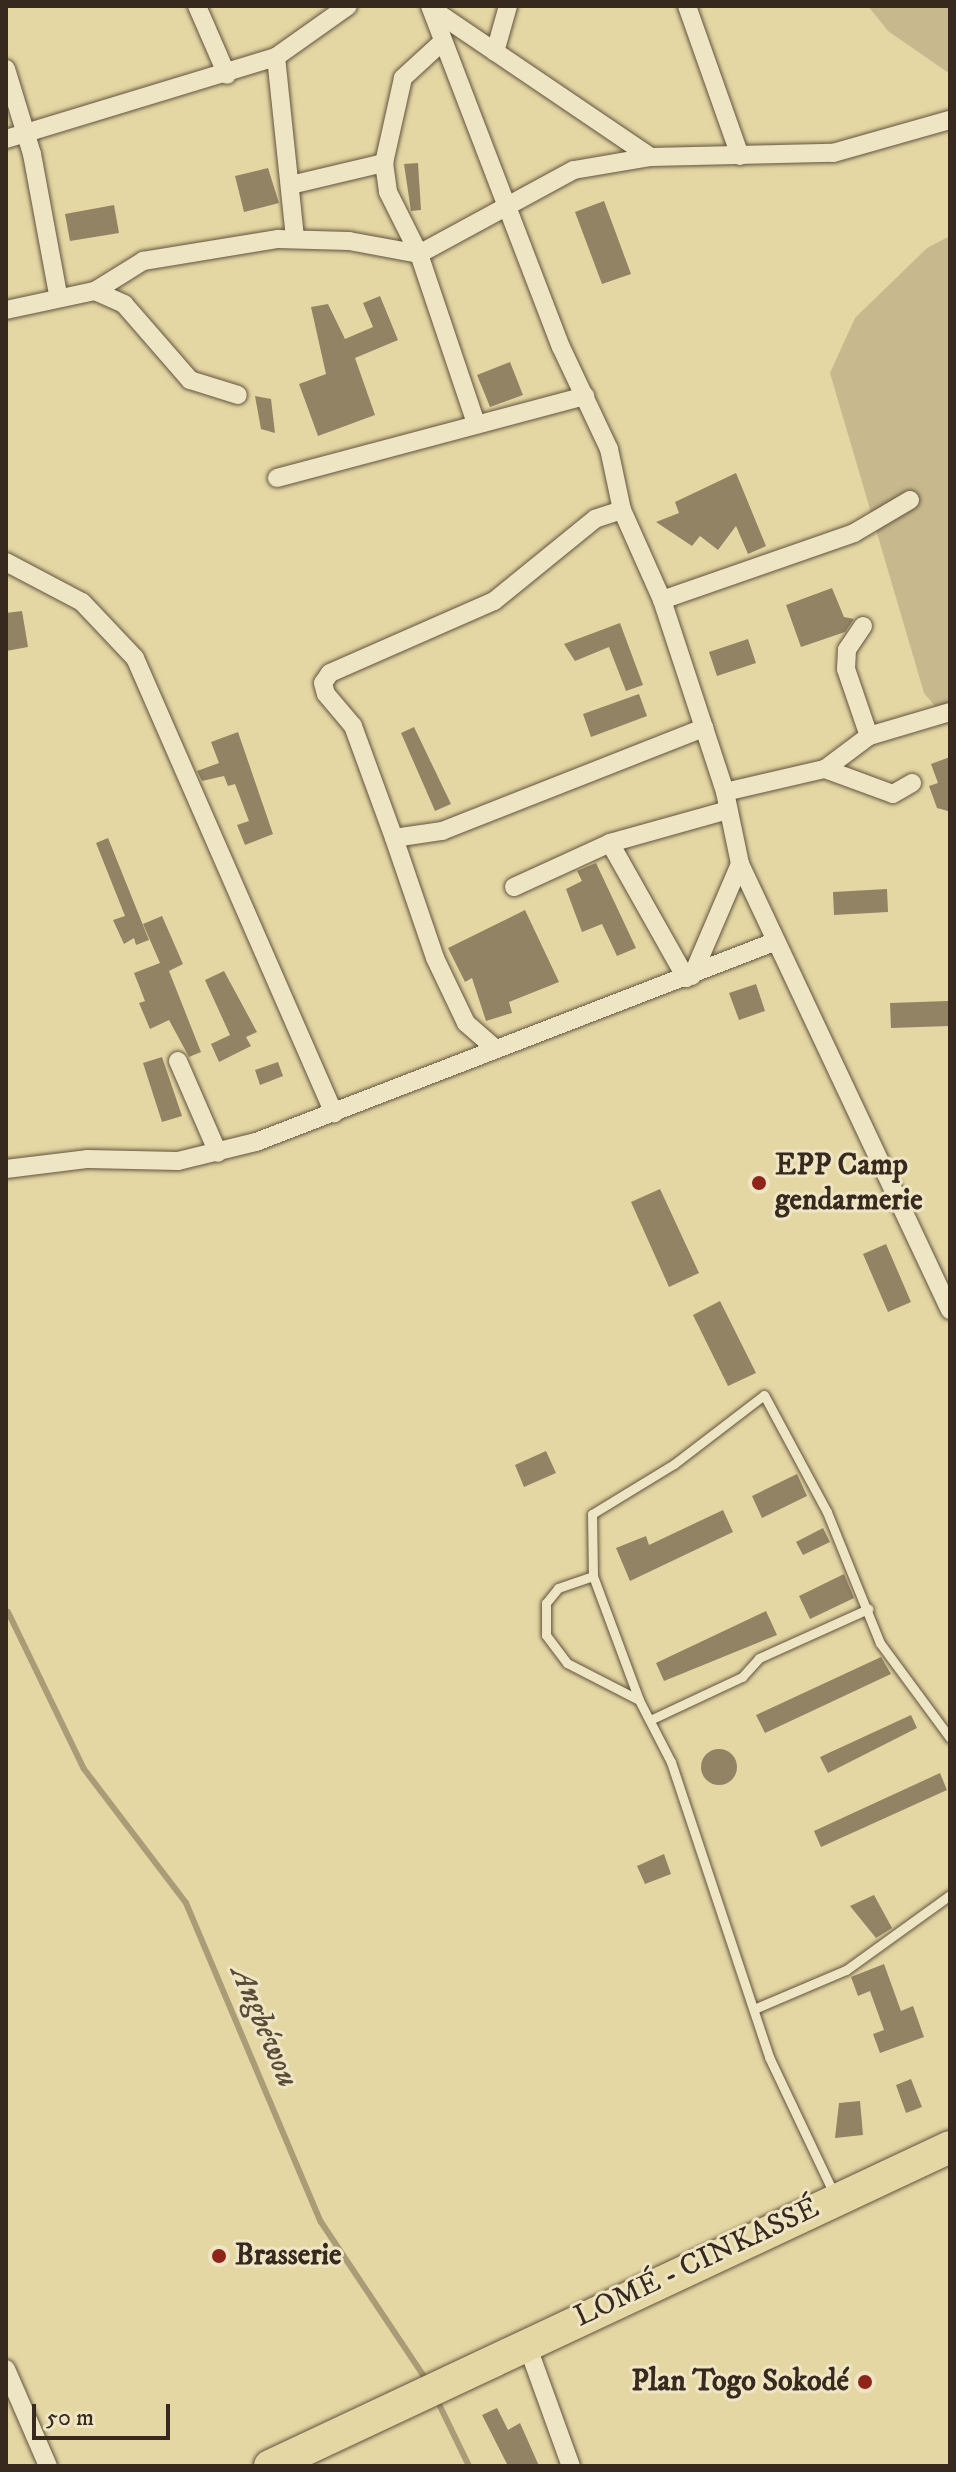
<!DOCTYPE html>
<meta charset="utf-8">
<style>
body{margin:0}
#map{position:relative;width:956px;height:2472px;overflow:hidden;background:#e5d7a4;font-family:"IM FELL DW Pica",serif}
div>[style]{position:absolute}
.green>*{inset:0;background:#c7b98d}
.stream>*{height:6px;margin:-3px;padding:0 3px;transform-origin:3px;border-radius:3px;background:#aa9c76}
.building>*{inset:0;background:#918363}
.round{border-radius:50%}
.roads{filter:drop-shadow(0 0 2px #62543f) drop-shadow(0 0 2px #62543f)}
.lane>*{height:9px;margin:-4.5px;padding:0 4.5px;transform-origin:4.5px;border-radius:4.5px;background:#eee5c4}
.street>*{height:18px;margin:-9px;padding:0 9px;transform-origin:9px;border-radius:9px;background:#eee5c4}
.highway>*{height:32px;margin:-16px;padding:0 16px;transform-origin:16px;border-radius:16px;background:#e5d7a4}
.dots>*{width:22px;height:22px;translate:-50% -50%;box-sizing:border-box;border:4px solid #eee5c4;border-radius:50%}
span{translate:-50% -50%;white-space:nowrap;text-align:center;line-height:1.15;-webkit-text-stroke:6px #eee5c4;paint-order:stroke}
.poi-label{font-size:30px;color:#37291d;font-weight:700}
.left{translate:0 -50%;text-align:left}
.right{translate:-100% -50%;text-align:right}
.street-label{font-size:30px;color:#37291d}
.water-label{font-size:32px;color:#5a4c38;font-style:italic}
.frame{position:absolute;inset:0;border:8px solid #37291d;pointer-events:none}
.scale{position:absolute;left:32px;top:2404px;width:138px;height:36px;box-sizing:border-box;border:4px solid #37291d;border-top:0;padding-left:10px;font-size:24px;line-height:28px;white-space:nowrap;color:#37291d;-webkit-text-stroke:6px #eee5c4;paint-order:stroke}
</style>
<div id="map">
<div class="green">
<i style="clip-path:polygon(868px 6px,950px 6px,950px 74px,888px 31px)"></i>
<i style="clip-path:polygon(950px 236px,950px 724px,924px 693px,830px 373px,855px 318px,927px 248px)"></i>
</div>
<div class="stream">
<i style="left:8px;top:1612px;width:174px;rotate:64.2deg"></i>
<i style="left:84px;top:1769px;width:168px;rotate:52.7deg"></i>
<i style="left:186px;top:1903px;width:346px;rotate:67.1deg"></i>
<i style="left:321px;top:2222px;width:191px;rotate:56.3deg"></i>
<i style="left:436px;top:2398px;width:76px;rotate:64.1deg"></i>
</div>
<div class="building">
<i style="clip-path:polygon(418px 163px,421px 210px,411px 211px,404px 164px)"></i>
<i style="clip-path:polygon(268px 168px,279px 203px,244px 212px,235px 176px)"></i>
<i style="clip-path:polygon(604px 201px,631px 274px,602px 284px,575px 212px)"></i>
<i style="clip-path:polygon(114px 205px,119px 233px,70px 241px,65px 214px)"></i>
<i style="clip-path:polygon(380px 296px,398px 340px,355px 358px,375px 415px,318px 436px,299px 384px,326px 374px,311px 307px,328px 304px,345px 339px,373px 327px,363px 303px)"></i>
<i style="clip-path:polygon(510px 362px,523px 395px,490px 407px,477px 375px)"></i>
<i style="clip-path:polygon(255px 396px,271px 399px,275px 433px,261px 429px)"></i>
<i style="clip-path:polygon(736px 473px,766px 546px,748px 554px,736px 526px,718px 550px,700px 536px,692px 546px,656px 522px,679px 513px,675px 502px)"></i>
<i style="clip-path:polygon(832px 588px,844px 617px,854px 619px,845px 632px,801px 647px,786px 605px)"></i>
<i style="clip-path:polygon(22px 611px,28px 647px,6px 651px,6px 613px)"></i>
<i style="clip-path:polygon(620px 623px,643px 685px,626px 691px,609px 647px,575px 661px,564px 644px)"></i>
<i style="clip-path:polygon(748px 639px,756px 663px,717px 676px,709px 652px)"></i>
<i style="clip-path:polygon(639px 694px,647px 716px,591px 737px,583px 714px)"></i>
<i style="clip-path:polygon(414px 727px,451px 804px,435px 811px,401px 733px)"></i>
<i style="clip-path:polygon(238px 732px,273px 834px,245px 845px,237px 825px,249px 821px,235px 784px,228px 786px,224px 776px,202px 781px,197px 771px,219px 763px,211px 742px)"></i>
<i style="clip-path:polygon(950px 757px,950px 810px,948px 811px,937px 808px,929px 786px,938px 783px,931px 764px)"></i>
<i style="clip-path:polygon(108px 838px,149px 940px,136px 945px,134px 938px,124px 944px,113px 920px,125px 916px,96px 843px)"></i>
<i style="clip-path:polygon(596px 863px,636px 948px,617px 956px,602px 924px,582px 932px,566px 889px,582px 881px,577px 871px)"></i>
<i style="clip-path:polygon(887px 889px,888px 912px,834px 915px,833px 892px)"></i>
<i style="clip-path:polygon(525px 910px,559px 982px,509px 1002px,512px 1013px,486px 1021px,472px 978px,465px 982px,448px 948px)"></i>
<i style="clip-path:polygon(162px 916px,183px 964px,169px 971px,201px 1052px,189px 1057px,169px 1020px,150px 1029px,139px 1003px,145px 1001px,134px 973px,160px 963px,143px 924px)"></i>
<i style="clip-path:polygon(224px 971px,257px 1032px,246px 1037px,251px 1046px,219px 1062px,211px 1044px,230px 1035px,205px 980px)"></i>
<i style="clip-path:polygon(756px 984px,765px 1011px,739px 1020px,729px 993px)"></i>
<i style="clip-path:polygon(948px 1001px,949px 1026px,891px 1028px,890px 1003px)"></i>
<i style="clip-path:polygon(162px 1057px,182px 1116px,162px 1122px,143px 1063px)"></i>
<i style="clip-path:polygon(278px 1062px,283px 1076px,260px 1085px,255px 1070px)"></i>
<i style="clip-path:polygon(660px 1189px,699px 1273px,669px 1287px,631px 1202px)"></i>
<i style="clip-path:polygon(886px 1244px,911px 1302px,888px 1312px,863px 1254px)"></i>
<i style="clip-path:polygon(720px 1301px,756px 1373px,728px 1386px,693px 1315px)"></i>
<i style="clip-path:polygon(546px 1451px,556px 1473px,524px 1487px,515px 1465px)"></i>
<i style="clip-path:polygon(797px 1474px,807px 1496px,762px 1518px,752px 1496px)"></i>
<i style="clip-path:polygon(723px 1510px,733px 1532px,630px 1581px,616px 1548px,646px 1536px,649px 1545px)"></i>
<i style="clip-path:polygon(823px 1528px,830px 1542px,803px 1555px,796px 1542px)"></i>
<i style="clip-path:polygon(844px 1574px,854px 1598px,810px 1619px,799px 1596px)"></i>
<i style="clip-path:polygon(766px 1611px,777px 1635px,664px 1681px,656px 1663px)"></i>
<i style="clip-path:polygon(881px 1657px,891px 1674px,765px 1733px,756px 1715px)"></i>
<i style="clip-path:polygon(911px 1715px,917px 1728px,828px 1773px,820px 1757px)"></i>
<i class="round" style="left:701px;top:1749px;width:36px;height:36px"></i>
<i style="clip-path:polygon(940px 1773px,947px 1790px,821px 1847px,814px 1831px)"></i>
<i style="clip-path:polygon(664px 1854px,671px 1874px,645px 1884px,637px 1866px)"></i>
<i style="clip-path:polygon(874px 1895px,892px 1928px,876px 1938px,850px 1906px)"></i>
<i style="clip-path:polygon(884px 1964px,901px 2011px,913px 2006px,924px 2037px,880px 2053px,873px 2034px,884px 2030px,870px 1991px,858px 1996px,851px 1977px)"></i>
<i style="clip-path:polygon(911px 2079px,922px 2107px,906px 2113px,896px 2085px)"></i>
<i style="clip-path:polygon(860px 2101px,863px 2135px,835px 2138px,839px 2103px)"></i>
<i style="clip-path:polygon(497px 2408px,508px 2430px,520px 2423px,539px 2466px,508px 2466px,482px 2415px)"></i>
</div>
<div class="roads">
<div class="lane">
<i style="left:593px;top:1576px;width:62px;rotate:-90.9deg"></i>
<i style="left:592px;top:1514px;width:96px;rotate:-31.4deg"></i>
<i style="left:674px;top:1464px;width:113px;rotate:-37.5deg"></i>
<i style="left:764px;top:1395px;width:133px;rotate:61.7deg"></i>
<i style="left:827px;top:1512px;width:141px;rotate:68deg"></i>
<i style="left:880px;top:1643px;width:118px;rotate:53.6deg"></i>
<i style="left:639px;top:1700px;width:81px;rotate:-152.8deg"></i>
<i style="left:567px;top:1663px;width:35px;rotate:-127deg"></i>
<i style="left:546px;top:1635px;width:32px;rotate:-90deg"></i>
<i style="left:546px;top:1603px;width:19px;rotate:-51deg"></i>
<i style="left:558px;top:1588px;width:37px;rotate:-19deg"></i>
<i style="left:593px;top:1576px;width:132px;rotate:69.6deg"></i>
<i style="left:639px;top:1700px;width:70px;rotate:62.7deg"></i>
<i style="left:671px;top:1762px;width:311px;rotate:71.6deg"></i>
<i style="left:769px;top:2057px;width:154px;rotate:64.6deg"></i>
<i style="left:650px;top:1720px;width:102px;rotate:-25.1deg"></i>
<i style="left:742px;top:1677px;width:25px;rotate:-48deg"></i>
<i style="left:759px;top:1658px;width:120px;rotate:-24.2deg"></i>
<i style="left:754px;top:2009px;width:100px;rotate:-23deg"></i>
<i style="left:846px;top:1970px;width:128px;rotate:-35.8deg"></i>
</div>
<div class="street">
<i style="left:197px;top:6px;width:75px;rotate:66.5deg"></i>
<i style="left:430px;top:6px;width:365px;rotate:69deg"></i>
<i style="left:561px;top:347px;width:113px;rotate:64.8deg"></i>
<i style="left:609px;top:449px;width:62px;rotate:78deg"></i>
<i style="left:622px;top:510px;width:98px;rotate:66deg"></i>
<i style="left:662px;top:600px;width:202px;rotate:71.8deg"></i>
<i style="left:725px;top:792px;width:74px;rotate:78.2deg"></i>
<i style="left:740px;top:864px;width:493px;rotate:64.8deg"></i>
<i style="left:687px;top:6px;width:159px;rotate:70.5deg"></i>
<i style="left:432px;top:9px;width:264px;rotate:34.1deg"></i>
<i style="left:651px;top:157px;width:182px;rotate:-1.3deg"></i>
<i style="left:833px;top:153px;width:122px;rotate:-15.8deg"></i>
<i style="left:441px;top:43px;width:52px;rotate:137.4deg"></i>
<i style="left:403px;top:78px;width:87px;rotate:102.6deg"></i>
<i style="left:384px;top:163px;width:29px;rotate:82deg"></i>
<i style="left:388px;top:192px;width:69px;rotate:63.4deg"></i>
<i style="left:419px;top:254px;width:178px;rotate:71.4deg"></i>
<i style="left:495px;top:52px;width:48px;rotate:-74.2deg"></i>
<i style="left:276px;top:57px;width:181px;rotate:84deg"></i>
<i style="left:6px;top:69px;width:89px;rotate:73deg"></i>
<i style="left:32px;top:154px;width:142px;rotate:79.5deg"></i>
<i style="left:6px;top:139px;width:282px;rotate:-16.9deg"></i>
<i style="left:276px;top:57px;width:88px;rotate:-35.3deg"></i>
<i style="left:291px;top:185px;width:96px;rotate:-13.3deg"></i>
<i style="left:95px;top:291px;width:32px;rotate:24deg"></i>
<i style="left:124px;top:304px;width:101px;rotate:49deg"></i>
<i style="left:190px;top:380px;width:50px;rotate:17.4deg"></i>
<i style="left:6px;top:310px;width:91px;rotate:-12.1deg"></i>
<i style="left:95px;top:291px;width:57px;rotate:-32deg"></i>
<i style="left:143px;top:261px;width:137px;rotate:-9.3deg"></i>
<i style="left:278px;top:239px;width:71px;rotate:1.6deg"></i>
<i style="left:349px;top:241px;width:71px;rotate:10.5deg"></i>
<i style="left:419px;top:254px;width:176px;rotate:-28.5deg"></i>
<i style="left:574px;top:170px;width:78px;rotate:-9.6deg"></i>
<i style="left:277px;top:478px;width:319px;rotate:-14.9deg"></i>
<i style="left:622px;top:510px;width:28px;rotate:162deg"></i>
<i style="left:595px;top:519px;width:130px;rotate:140.9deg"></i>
<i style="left:494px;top:601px;width:179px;rotate:156.3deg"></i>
<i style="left:330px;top:673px;width:12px;rotate:125deg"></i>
<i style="left:323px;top:683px;width:11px;rotate:75deg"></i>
<i style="left:326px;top:694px;width:42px;rotate:49.8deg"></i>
<i style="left:353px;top:726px;width:119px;rotate:69.9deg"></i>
<i style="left:394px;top:838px;width:49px;rotate:-8.3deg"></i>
<i style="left:442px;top:831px;width:282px;rotate:-21.5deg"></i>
<i style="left:6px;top:562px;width:86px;rotate:27.8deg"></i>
<i style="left:82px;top:602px;width:77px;rotate:46.6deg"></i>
<i style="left:135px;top:658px;width:497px;rotate:66.4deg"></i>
<i style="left:662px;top:600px;width:203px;rotate:-19.2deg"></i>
<i style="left:854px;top:533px;width:65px;rotate:-30.5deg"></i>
<i style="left:863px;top:626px;width:29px;rotate:124deg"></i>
<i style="left:847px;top:650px;width:19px;rotate:93deg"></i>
<i style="left:846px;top:669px;width:71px;rotate:71.1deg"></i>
<i style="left:825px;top:769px;width:72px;rotate:20.2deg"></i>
<i style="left:893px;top:794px;width:22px;rotate:-30deg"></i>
<i style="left:725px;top:792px;width:103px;rotate:-13deg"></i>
<i style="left:825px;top:769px;width:55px;rotate:-36.9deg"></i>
<i style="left:869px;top:736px;width:84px;rotate:-16.5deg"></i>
<i style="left:394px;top:838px;width:127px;rotate:71.1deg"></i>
<i style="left:435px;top:958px;width:72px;rotate:64.5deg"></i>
<i style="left:466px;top:1023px;width:38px;rotate:41deg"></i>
<i style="left:610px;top:843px;width:155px;rotate:60.6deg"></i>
<i style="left:514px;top:887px;width:106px;rotate:-24.6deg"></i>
<i style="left:610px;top:843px;width:123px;rotate:-15.6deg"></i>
<i style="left:692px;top:976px;width:122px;rotate:-66.8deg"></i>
<i style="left:178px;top:1061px;width:100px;rotate:66.5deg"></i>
<i style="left:6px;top:1169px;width:83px;rotate:-7deg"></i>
<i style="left:88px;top:1159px;width:90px;rotate:1.3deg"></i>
<i style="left:178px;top:1161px;width:80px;rotate:-13.7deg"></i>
<i style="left:256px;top:1142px;width:555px;rotate:-21.11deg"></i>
<i style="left:526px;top:2342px;width:132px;rotate:70.1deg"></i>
<i style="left:6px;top:2369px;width:106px;rotate:66.6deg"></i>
</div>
<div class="highway">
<i style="left:270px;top:2466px;width:751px;rotate:-25.13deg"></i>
</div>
</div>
<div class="dots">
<i style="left:759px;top:1183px;background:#8f2418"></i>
<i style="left:219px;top:2256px;background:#8f2418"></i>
<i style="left:865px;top:2382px;background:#8f2418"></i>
</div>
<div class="poi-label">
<span class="left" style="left:775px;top:1183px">EPP Camp<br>gendarmerie</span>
<span class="left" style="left:235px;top:2256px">Brasserie</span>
<span class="right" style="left:849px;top:2382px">Plan Togo Sokodé</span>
</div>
<div class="street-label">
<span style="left:697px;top:2263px;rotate:-25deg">LOMÉ - CINKASSÉ</span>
</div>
<div class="water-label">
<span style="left:264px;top:2027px;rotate:67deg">Angbéwou</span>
</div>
<div class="frame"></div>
<div class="scale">50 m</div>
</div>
